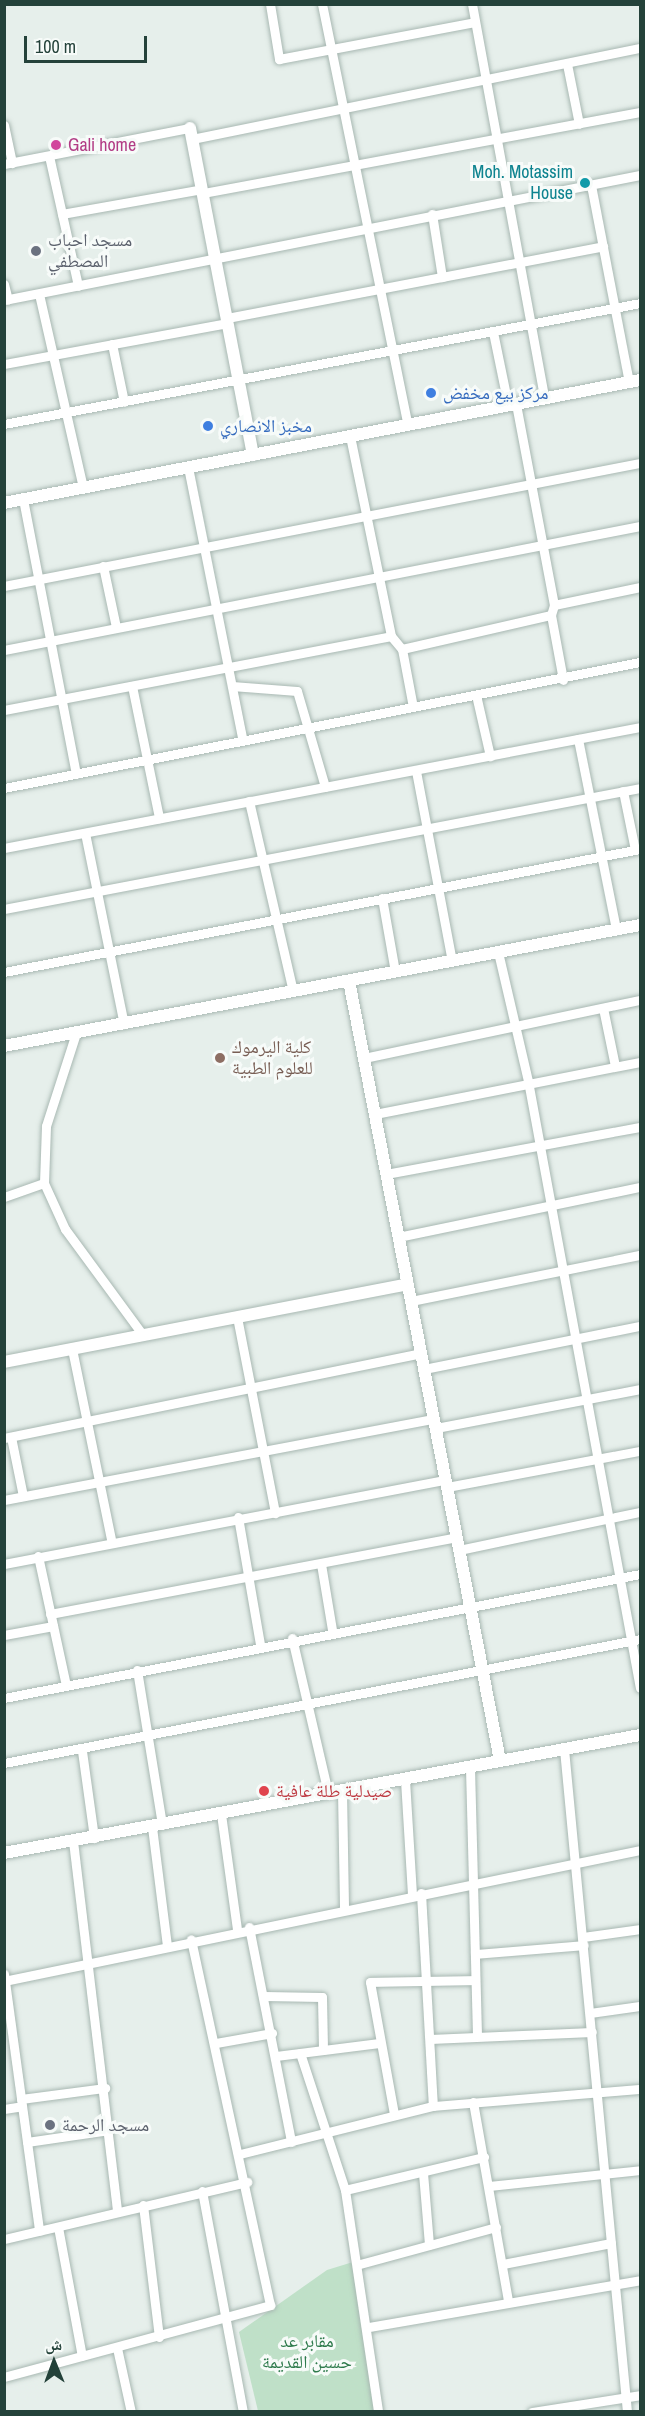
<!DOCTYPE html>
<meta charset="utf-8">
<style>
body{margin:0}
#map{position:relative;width:645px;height:2416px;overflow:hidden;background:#e6efeb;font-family:"Archivo Narrow","Noto Naskh Arabic",sans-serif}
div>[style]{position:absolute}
.green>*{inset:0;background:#bfe0c8}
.roads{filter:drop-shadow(0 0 2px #a8b8b2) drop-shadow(0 0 2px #a8b8b2)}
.street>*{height:9px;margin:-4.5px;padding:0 4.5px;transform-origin:4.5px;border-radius:4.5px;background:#fff}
.secondary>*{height:12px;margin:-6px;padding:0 6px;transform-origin:6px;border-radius:6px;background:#fff}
.dots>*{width:16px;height:16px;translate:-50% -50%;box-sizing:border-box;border:3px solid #f7fbf9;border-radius:50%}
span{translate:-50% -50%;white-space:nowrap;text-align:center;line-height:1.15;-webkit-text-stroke:6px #f7fbf9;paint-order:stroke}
.hotel-label{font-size:18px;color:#b23c85}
.left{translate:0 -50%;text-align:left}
.culture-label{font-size:18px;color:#0d838f}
.right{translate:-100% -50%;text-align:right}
.worship-label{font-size:18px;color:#5b616d}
.shop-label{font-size:18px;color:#366cbe}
.education-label{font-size:18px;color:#785e54}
.health-label{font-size:18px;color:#be3a42}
.park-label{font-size:18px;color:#2d7a4b}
.frame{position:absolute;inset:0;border:6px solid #24423a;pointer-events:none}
.north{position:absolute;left:24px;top:2332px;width:60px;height:60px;-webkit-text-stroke:4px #f7fbf9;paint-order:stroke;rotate:359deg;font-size:16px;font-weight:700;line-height:24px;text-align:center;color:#24423a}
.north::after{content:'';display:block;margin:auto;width:21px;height:27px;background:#24423a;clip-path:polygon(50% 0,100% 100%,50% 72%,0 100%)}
.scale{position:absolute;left:24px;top:36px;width:123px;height:27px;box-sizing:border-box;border:3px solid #24423a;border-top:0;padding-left:8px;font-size:18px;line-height:21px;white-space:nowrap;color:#24423a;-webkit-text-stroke:4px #f7fbf9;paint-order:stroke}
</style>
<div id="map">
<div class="green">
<i style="clip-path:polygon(353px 2262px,374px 2411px,258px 2411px,239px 2332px,327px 2270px)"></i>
</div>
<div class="roads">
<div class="street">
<i style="left:270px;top:4px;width:56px;rotate:80.7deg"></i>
<i style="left:279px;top:59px;width:199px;rotate:-10.7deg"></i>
<i style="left:322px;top:4px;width:430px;rotate:78.5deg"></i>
<i style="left:472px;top:4px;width:401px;rotate:79.6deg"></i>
<i style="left:567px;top:64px;width:61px;rotate:78.7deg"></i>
<i style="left:4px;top:125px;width:39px;rotate:78deg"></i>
<i style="left:192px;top:139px;width:457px;rotate:-11.5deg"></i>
<i style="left:49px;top:156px;width:133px;rotate:77.4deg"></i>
<i style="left:4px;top:164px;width:189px;rotate:-11deg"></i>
<i style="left:591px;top:185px;width:201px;rotate:79.1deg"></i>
<i style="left:203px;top:193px;width:444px;rotate:-10.5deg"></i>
<i style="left:62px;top:214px;width:142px;rotate:-10.1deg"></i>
<i style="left:432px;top:214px;width:64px;rotate:81deg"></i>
<i style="left:4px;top:284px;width:16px;rotate:76deg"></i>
<i style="left:39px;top:294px;width:199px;rotate:77.2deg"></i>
<i style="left:4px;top:300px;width:648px;rotate:-11.12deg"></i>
<i style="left:227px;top:318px;width:383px;rotate:-10.8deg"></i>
<i style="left:493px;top:332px;width:75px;rotate:78.4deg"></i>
<i style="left:112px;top:344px;width:59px;rotate:78.3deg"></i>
<i style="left:4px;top:364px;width:227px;rotate:-10.4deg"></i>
<i style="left:516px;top:404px;width:205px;rotate:79.3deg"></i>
<i style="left:4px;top:424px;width:647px;rotate:-10.77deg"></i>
<i style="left:350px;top:436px;width:204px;rotate:78.4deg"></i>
<i style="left:188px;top:467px;width:276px;rotate:78.7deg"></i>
<i style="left:23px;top:499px;width:280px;rotate:79.1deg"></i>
<i style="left:103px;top:566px;width:62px;rotate:78deg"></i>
<i style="left:4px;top:586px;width:648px;rotate:-10.95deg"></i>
<i style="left:551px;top:615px;width:66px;rotate:79.5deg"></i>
<i style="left:402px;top:649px;width:59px;rotate:79.3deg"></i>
<i style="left:4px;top:650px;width:648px;rotate:-11.03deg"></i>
<i style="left:132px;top:686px;width:135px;rotate:78.4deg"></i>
<i style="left:232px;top:686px;width:65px;rotate:4.4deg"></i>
<i style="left:297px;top:691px;width:100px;rotate:73.7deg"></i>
<i style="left:476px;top:695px;width:63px;rotate:77.1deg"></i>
<i style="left:4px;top:710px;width:394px;rotate:-10.8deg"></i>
<i style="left:391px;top:636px;width:17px;rotate:50deg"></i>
<i style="left:402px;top:649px;width:153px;rotate:-12.9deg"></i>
<i style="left:551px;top:615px;width:10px;rotate:-73deg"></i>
<i style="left:554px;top:605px;width:88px;rotate:-11.8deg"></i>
<i style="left:578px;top:739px;width:195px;rotate:78.7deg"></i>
<i style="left:416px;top:771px;width:193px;rotate:79.3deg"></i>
<i style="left:4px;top:788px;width:648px;rotate:-11.21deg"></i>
<i style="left:623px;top:791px;width:60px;rotate:78.5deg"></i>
<i style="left:249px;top:801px;width:195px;rotate:77deg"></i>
<i style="left:85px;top:833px;width:195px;rotate:78.5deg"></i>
<i style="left:4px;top:848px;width:647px;rotate:-10.77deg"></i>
<i style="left:382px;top:898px;width:75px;rotate:80deg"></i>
<i style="left:4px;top:909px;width:647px;rotate:-10.77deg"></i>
<i style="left:498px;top:952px;width:132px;rotate:76.9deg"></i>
<i style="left:528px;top:1081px;width:617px;rotate:79.55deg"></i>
<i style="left:4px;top:972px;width:648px;rotate:-10.95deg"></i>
<i style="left:603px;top:1008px;width:59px;rotate:78.3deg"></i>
<i style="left:76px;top:1033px;width:98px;rotate:107.9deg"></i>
<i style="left:46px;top:1126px;width:57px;rotate:92deg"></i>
<i style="left:44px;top:1183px;width:51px;rotate:65.5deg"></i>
<i style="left:65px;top:1229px;width:132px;rotate:53.7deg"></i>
<i style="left:364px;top:1058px;width:282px;rotate:-11.9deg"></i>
<i style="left:375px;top:1114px;width:270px;rotate:-11.1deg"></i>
<i style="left:386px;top:1174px;width:258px;rotate:-10.5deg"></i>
<i style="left:4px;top:1197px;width:42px;rotate:-19.3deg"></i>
<i style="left:398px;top:1237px;width:247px;rotate:-11.7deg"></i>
<i style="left:411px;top:1301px;width:234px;rotate:-11.4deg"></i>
<i style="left:237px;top:1317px;width:200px;rotate:79deg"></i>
<i style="left:72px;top:1349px;width:194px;rotate:78.4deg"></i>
<i style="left:424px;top:1369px;width:220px;rotate:-11.3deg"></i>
<i style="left:436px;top:1428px;width:208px;rotate:-10.8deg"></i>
<i style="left:11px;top:1437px;width:60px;rotate:78.5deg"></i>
<i style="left:4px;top:1438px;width:425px;rotate:-11.5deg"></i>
<i style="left:447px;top:1487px;width:196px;rotate:-10.6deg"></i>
<i style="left:4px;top:1500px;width:438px;rotate:-10.7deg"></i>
<i style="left:238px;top:1517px;width:130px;rotate:80.2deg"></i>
<i style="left:459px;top:1550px;width:185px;rotate:-11.9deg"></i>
<i style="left:38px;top:1556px;width:132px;rotate:77.8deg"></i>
<i style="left:4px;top:1564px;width:450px;rotate:-10.8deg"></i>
<i style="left:321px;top:1564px;width:67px;rotate:80.5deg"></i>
<i style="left:50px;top:1614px;width:414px;rotate:-10.7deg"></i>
<i style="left:4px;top:1635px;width:50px;rotate:-10.4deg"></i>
<i style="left:292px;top:1638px;width:159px;rotate:76.9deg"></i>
<i style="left:137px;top:1670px;width:157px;rotate:80.8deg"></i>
<i style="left:4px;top:1698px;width:648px;rotate:-11.03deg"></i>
<i style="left:564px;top:1749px;width:666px;rotate:84.57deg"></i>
<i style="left:82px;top:1751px;width:88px;rotate:82.1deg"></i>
<i style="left:4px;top:1763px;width:648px;rotate:-11.03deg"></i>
<i style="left:470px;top:1768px;width:268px;rotate:88.5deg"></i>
<i style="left:405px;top:1780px;width:114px;rotate:86.5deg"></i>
<i style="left:342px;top:1791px;width:117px;rotate:89deg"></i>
<i style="left:221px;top:1814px;width:116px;rotate:82.1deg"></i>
<i style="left:152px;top:1827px;width:119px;rotate:82.8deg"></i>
<i style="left:73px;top:1841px;width:373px;rotate:83.2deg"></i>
<i style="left:421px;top:1893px;width:213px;rotate:86.8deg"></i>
<i style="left:249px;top:1927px;width:219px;rotate:78.9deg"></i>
<i style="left:583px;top:1937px;width:58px;rotate:-8deg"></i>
<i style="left:475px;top:1954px;width:109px;rotate:-4.7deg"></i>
<i style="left:4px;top:1974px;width:259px;rotate:82.2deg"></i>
<i style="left:4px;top:1981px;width:649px;rotate:-11.64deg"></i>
<i style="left:264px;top:1996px;width:58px;rotate:1deg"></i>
<i style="left:322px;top:1997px;width:53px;rotate:88.9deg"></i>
<i style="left:590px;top:2013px;width:50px;rotate:-8deg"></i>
<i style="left:430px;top:2039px;width:162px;rotate:-2.5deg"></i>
<i style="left:216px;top:2043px;width:57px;rotate:-10.1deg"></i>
<i style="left:300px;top:2053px;width:144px;rotate:71.8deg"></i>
<i style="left:345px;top:2190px;width:224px;rotate:81.5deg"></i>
<i style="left:276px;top:2056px;width:104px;rotate:-7.2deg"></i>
<i style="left:21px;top:2099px;width:85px;rotate:-7.5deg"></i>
<i style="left:473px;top:2102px;width:201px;rotate:80deg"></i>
<i style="left:4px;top:2109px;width:18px;rotate:-9deg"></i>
<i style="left:394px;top:2114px;width:134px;rotate:-100.3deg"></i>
<i style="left:370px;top:1982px;width:105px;rotate:-1.1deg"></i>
<i style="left:27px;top:2142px;width:83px;rotate:-8.3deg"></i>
<i style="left:240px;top:2154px;width:199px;rotate:-14deg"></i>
<i style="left:433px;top:2106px;width:208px;rotate:-4.7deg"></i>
<i style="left:423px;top:2173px;width:72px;rotate:85.2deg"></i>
<i style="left:489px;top:2186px;width:152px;rotate:-6deg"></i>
<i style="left:345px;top:2190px;width:143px;rotate:-13.4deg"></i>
<i style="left:202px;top:2191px;width:225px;rotate:79.5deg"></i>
<i style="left:143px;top:2205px;width:133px;rotate:83.1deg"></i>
<i style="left:58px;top:2227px;width:131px;rotate:79.5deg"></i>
<i style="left:4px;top:2239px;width:250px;rotate:-13.2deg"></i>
<i style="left:360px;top:2264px;width:141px;rotate:-15.2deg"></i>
<i style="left:503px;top:2264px;width:110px;rotate:-11deg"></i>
<i style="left:369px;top:2327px;width:275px;rotate:-9.8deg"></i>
<i style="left:117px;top:2348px;width:66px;rotate:77.7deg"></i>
<i style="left:4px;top:2377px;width:276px;rotate:-15.1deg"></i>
<i style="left:270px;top:2305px;width:374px;rotate:-102.2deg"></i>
<i style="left:532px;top:2412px;width:109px;rotate:-8.9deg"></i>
</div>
<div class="secondary">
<i style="left:190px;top:128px;width:333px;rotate:79.1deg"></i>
<i style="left:4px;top:503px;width:648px;rotate:-10.95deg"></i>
<i style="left:349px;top:981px;width:794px;rotate:79.04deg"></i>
<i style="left:4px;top:1046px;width:647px;rotate:-10.77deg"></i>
<i style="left:4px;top:1362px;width:411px;rotate:-10.9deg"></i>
<i style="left:4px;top:1853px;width:647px;rotate:-10.51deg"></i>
</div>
</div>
<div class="dots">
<i style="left:56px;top:145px;background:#d1479c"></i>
<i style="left:585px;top:183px;background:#0f9aa8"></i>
<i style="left:36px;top:251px;background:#6b7280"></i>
<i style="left:431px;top:393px;background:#3f7fe0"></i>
<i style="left:208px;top:426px;background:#3f7fe0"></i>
<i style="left:220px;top:1058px;background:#8d6e63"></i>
<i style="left:264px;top:1791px;background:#e0444e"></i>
<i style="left:50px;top:2125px;background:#6b7280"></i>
</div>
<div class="hotel-label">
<span class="left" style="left:68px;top:145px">Gali home</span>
</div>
<div class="culture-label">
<span class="right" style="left:573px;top:183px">Moh. Motassim<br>House</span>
</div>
<div class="worship-label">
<span class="left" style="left:48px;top:251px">مسجد احباب<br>المصطفي</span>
<span class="left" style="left:62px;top:2125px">مسجد الرحمة</span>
</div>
<div class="shop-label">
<span class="left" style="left:443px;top:393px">مركز بيع مخفض</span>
<span class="left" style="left:220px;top:426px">مخبز الانصاري</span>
</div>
<div class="education-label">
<span class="left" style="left:232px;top:1058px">كلية اليرموك<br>للعلوم الطبية</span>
</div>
<div class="health-label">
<span class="left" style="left:276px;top:1791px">صيدلية طلة عافية</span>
</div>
<div class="park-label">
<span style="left:307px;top:2352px">مقابر عد<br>حسين القديمة</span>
</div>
<div class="frame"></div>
<div class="north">ش</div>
<div class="scale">100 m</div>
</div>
